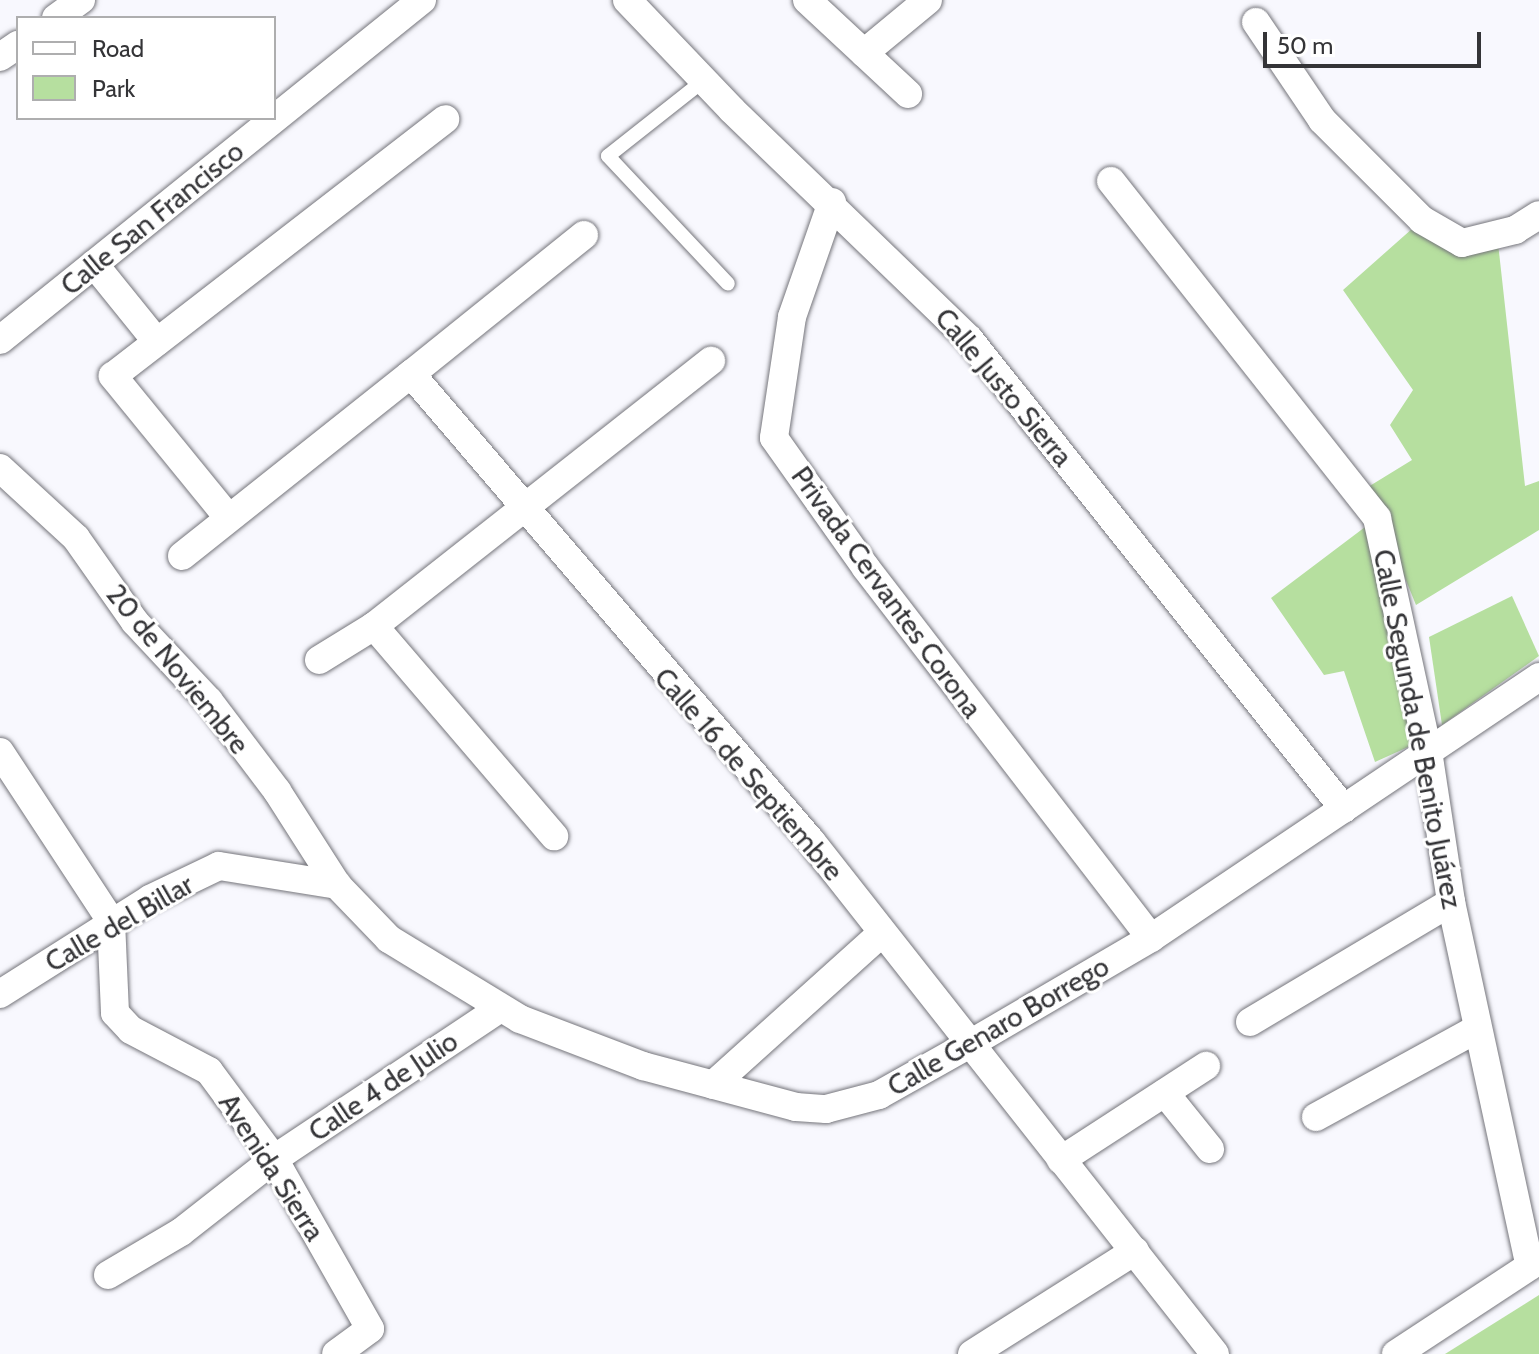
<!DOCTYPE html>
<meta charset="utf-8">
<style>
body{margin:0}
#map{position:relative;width:1539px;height:1354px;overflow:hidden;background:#f8f8fe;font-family:Cabin,sans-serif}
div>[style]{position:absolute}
.green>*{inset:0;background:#b6df9f}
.roads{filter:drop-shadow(0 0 2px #75757b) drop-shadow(0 0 2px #75757b)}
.service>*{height:14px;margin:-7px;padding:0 7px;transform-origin:7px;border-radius:7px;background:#fff}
.minor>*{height:28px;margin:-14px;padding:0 14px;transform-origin:14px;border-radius:14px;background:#fff}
span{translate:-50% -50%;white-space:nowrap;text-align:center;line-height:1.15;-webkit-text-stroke:6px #fff;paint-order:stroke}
.street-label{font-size:28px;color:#343437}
.legend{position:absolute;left:16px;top:16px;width:260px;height:104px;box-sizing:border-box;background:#fff;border:2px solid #aeaeaf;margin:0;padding:10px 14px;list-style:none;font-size:24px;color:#343437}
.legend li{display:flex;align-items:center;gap:16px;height:40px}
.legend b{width:40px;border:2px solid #aeaeaf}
.scale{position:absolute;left:1263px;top:32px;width:218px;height:36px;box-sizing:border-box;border:4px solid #343437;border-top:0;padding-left:10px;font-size:24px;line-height:28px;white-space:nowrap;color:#343437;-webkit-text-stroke:6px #fff;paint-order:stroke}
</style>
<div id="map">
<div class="green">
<i style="clip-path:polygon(1422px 220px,1497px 234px,1525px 486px,1539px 481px,1539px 530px,1416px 605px,1368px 487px,1412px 460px,1390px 425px,1413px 390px,1343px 290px)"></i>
<i style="clip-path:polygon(1377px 518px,1426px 739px,1375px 762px,1344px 671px,1324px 675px,1271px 598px)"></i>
<i style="clip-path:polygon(1512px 596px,1539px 656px,1442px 725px,1429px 637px)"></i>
<i style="clip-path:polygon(1539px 1295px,1539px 1354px,1445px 1354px)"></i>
</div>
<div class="roads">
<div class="service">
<i style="left:703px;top:81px;width:121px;rotate:141.7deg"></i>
<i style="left:608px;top:156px;width:175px;rotate:46.8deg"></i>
</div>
<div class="minor">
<i style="left:627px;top:0;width:152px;rotate:46.3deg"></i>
<i style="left:732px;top:110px;width:330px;rotate:44deg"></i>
<i style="left:969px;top:339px;width:601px;rotate:51.41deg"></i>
<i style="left:807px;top:0;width:138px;rotate:42.9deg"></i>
<i style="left:56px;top:18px;width:31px;rotate:-36deg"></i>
<i style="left:1256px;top:22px;width:118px;rotate:56deg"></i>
<i style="left:1322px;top:120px;width:141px;rotate:45deg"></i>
<i style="left:1422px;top:220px;width:46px;rotate:29.9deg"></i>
<i style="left:1462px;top:243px;width:55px;rotate:-13.8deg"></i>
<i style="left:1515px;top:230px;width:28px;rotate:-32deg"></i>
<i style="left:864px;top:53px;width:83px;rotate:-39.6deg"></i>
<i style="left:0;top:57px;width:22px;rotate:-34deg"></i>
<i style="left:1111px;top:181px;width:429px;rotate:51.7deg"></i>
<i style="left:1377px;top:518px;width:239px;rotate:77.7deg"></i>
<i style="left:1428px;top:751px;width:153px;rotate:81.3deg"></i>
<i style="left:1451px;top:902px;width:372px;rotate:77.8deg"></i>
<i style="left:832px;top:202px;width:122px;rotate:109.2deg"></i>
<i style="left:792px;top:317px;width:122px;rotate:98.5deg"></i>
<i style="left:774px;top:438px;width:159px;rotate:54.7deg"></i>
<i style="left:866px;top:568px;width:467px;rotate:52.4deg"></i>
<i style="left:584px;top:235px;width:222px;rotate:141.2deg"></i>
<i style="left:411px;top:374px;width:615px;rotate:49.42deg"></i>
<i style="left:811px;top:841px;width:653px;rotate:51.78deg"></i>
<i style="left:94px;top:264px;width:100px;rotate:51.1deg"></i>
<i style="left:0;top:340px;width:542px;rotate:-38.86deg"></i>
<i style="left:0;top:468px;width:103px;rotate:42.6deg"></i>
<i style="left:76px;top:538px;width:103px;rotate:54.9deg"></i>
<i style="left:135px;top:622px;width:108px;rotate:46.9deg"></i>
<i style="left:209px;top:701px;width:113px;rotate:52.9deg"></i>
<i style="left:277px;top:791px;width:112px;rotate:57.4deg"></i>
<i style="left:337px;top:885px;width:75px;rotate:46.1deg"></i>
<i style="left:389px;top:939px;width:153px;rotate:31.4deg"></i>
<i style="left:520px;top:1019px;width:132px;rotate:20.9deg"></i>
<i style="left:643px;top:1066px;width:158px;rotate:15deg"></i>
<i style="left:796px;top:1107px;width:30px;rotate:4deg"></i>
<i style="left:826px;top:1109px;width:55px;rotate:-14.8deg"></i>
<i style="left:879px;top:1095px;width:102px;rotate:-29.3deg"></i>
<i style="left:968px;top:1045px;width:212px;rotate:-30.3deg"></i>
<i style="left:1151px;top:938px;width:468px;rotate:-33.9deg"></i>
<i style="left:227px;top:516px;width:181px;rotate:-129.2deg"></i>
<i style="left:113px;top:376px;width:420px;rotate:-37.7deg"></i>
<i style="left:182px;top:556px;width:293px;rotate:-38.5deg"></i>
<i style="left:374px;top:626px;width:277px;rotate:49.4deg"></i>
<i style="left:319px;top:660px;width:65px;rotate:-31.7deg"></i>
<i style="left:374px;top:626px;width:429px;rotate:-38.2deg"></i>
<i style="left:0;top:752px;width:202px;rotate:56.7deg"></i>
<i style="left:111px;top:921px;width:92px;rotate:87.5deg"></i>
<i style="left:115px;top:1013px;width:23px;rotate:47deg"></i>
<i style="left:131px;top:1030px;width:88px;rotate:27.7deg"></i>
<i style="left:209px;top:1071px;width:109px;rotate:53.5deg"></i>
<i style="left:274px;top:1159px;width:195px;rotate:60.5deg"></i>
<i style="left:370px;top:1329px;width:42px;rotate:143.7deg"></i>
<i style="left:0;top:994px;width:178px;rotate:-32.3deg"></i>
<i style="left:150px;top:899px;width:76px;rotate:-25.6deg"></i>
<i style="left:219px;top:866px;width:120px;rotate:9.1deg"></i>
<i style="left:1250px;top:1022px;width:234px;rotate:-30.8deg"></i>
<i style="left:713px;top:1085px;width:227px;rotate:-42deg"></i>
<i style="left:1165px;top:1093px;width:72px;rotate:51.2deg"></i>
<i style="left:1316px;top:1117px;width:183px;rotate:-28.7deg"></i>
<i style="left:1061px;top:1160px;width:173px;rotate:-33deg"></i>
<i style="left:108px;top:1275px;width:85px;rotate:-30.5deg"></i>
<i style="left:181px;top:1232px;width:118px;rotate:-38.1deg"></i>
<i style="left:274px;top:1159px;width:272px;rotate:-33.7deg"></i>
<i style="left:972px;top:1354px;width:193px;rotate:-32.3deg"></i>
<i style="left:1396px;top:1354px;width:171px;rotate:-33.3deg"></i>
</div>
</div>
<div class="street-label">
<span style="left:152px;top:218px;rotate:-39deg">Calle San Francisco</span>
<span style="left:1004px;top:387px;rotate:50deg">Calle Justo Sierra</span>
<span style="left:887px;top:592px;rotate:54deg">Privada Cervantes Corona</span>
<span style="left:178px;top:669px;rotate:51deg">20 de Noviembre</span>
<span style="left:1418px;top:729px;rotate:79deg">Calle Segunda de Benito Juárez</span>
<span style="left:749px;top:774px;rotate:49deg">Calle 16 de Septiembre</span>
<span style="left:119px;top:923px;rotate:-30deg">Calle del Billar</span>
<span style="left:998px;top:1026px;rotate:-30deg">Calle Genaro Borrego</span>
<span style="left:383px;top:1086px;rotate:-34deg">Calle 4 de Julio</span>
<span style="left:272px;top:1167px;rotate:57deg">Avenida Sierra</span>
</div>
<ul class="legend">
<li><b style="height:10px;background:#fff"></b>Road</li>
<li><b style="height:22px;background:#b6df9f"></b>Park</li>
</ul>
<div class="scale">50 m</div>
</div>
